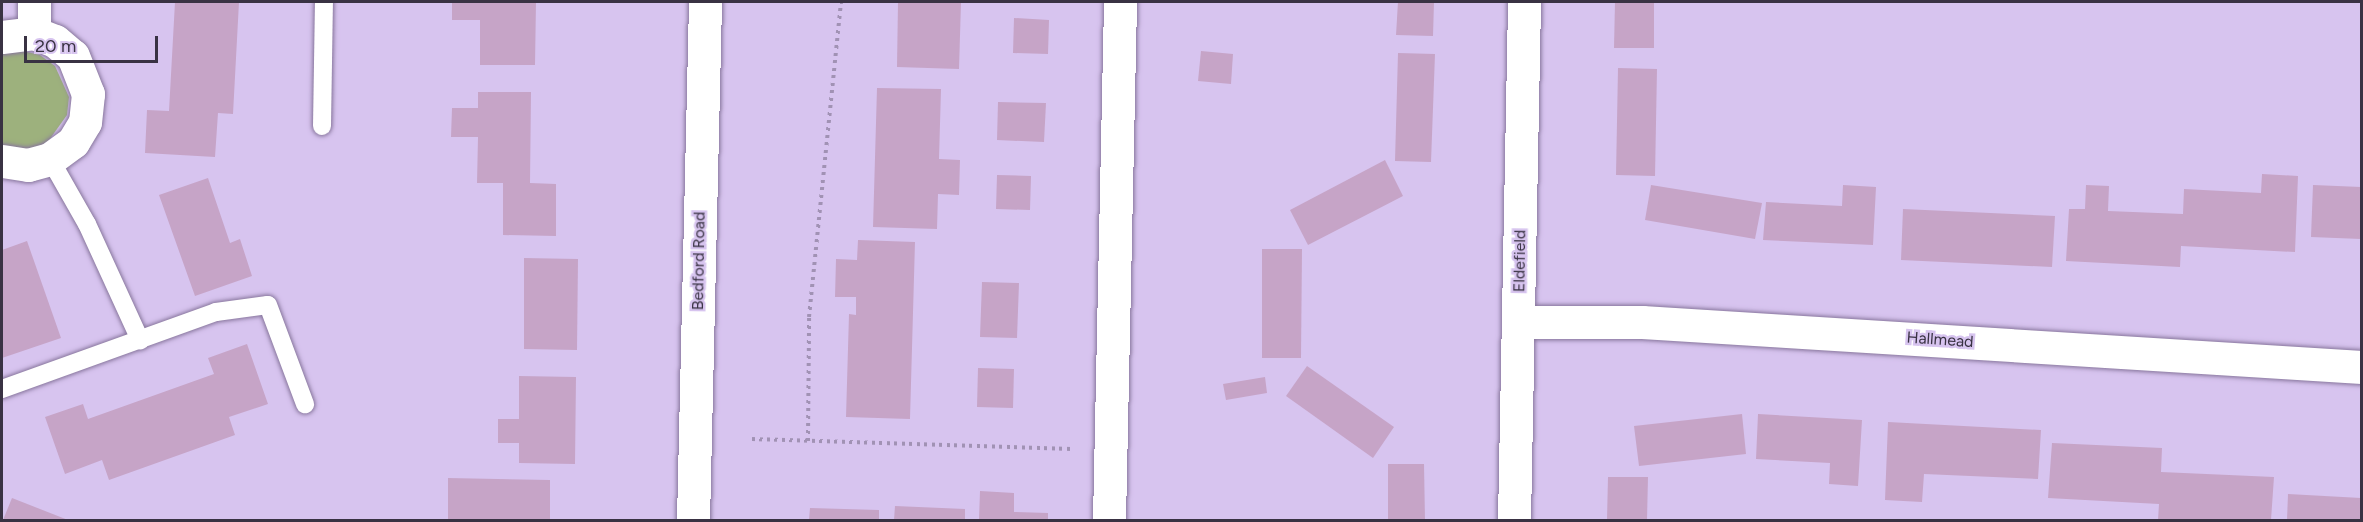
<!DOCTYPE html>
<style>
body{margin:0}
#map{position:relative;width:2363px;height:522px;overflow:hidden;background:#d7c4ef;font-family:Figtree,sans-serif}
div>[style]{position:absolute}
.green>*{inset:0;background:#9db17d}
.building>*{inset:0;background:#c6a4c7}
.path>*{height:4px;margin-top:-2px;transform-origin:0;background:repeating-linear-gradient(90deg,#a192b4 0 3px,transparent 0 7.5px)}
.roads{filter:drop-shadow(0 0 2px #88769d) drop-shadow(0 0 2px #88769d)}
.service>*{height:18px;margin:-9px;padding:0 9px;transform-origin:9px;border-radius:9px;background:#fff}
.minor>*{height:33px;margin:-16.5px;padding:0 16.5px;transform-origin:16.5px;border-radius:16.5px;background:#fff}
.tertiary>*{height:33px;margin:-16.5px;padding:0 16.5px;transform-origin:16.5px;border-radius:16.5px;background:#fff}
span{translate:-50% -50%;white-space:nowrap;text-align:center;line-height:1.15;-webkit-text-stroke:5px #d7c4ef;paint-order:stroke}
.street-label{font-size:16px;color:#393243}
.frame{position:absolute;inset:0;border:3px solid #393243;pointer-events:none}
.scale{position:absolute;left:24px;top:36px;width:134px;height:27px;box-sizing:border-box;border:3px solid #393243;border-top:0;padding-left:8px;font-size:18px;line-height:21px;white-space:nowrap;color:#393243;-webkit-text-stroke:4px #d7c4ef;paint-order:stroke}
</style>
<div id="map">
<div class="green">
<i style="clip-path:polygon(23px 51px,40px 55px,55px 66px,69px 97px,67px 115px,47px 143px,31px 150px,2px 148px,2px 54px)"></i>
</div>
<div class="building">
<i style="clip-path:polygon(175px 2px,239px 2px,233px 114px,218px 113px,215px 157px,145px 153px,147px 110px,169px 111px)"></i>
<i style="clip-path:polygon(452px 2px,536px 2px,535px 65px,480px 65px,480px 20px,452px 20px)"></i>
<i style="clip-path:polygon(898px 2px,961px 2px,959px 69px,897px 67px)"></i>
<i style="clip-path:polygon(1398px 2px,1434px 2px,1433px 36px,1396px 35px)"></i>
<i style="clip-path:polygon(1615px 2px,1654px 2px,1654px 48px,1614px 48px)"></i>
<i style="clip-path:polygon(1014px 18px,1049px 20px,1048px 54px,1013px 53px)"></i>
<i style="clip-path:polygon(1201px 51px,1233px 54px,1231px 84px,1198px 81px)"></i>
<i style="clip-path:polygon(1398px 53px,1435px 54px,1431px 162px,1395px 161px)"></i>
<i style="clip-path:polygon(1618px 68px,1657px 69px,1655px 176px,1616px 175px)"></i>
<i style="clip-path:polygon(877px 88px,941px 89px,939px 159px,960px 160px,959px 195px,938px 194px,937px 229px,873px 227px)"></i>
<i style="clip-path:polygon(478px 92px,531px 92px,530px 183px,556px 184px,556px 236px,503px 235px,503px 183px,477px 183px,478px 137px,451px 137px,452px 108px,478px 108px)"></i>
<i style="clip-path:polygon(998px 102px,1046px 103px,1044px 142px,997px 140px)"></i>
<i style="clip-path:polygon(1385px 160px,1403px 196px,1308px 245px,1290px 210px)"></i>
<i style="clip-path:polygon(2262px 174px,2298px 176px,2295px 252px,2181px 246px,2180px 267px,2066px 261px,2069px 209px,2085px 209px,2086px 185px,2109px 186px,2108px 211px,2183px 214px,2184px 189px,2261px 193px)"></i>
<i style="clip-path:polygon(997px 175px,1031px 176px,1030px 210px,996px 209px)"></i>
<i style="clip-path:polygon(208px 178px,230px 243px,240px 239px,252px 276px,195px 296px,159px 195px)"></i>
<i style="clip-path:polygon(1651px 185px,1762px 203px,1755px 239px,1645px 220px)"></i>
<i style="clip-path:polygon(1843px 185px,1876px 187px,1873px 245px,1763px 240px,1766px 202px,1842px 206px)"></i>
<i style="clip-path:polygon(2313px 185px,2361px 187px,2361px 239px,2311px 237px)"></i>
<i style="clip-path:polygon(1903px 209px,2055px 216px,2052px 267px,1901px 260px)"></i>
<i style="clip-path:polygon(858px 240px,915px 242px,910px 419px,846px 417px,849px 314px,856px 315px,856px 297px,835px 297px,836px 259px,857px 260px)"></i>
<i style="clip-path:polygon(27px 241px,61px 338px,2px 358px,2px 250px)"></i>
<i style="clip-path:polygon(1262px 249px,1302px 249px,1301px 358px,1262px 358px)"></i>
<i style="clip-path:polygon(524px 258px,578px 259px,577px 350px,524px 349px)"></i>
<i style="clip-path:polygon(982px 282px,1019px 283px,1017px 338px,980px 337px)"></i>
<i style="clip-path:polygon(247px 344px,268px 404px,229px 417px,235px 435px,109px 480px,102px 460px,65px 474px,45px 417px,83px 404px,88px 419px,214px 374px,208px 358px)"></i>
<i style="clip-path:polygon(1307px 366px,1394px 427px,1373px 458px,1286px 396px)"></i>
<i style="clip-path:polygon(978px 368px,1014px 369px,1013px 408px,977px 407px)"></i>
<i style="clip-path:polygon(519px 376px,576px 377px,575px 464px,519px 463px,519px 443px,498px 443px,498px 419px,519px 419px)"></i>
<i style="clip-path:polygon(1265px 377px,1267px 393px,1226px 400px,1223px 384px)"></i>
<i style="clip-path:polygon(1742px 414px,1746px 454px,1639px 466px,1634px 426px)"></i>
<i style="clip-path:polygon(1758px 414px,1862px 420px,1858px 486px,1829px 484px,1830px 463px,1756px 459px)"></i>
<i style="clip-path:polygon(1888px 422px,2041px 430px,2038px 479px,1924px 474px,1922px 502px,1885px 500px)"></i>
<i style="clip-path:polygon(2052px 443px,2162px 448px,2161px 472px,2274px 477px,2271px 520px,2158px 520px,2159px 504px,2048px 498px)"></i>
<i style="clip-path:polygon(1388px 464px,1424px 464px,1425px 520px,1388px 520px)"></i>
<i style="clip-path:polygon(1608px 477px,1648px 477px,1647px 520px,1607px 520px)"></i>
<i style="clip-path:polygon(448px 478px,550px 480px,550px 520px,448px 520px)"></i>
<i style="clip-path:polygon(980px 491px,1014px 493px,1014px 512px,1048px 513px,1048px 520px,979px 520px)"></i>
<i style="clip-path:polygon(2288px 494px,2361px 498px,2361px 520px,2287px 520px)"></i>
<i style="clip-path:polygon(12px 498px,68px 520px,3px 520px)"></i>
<i style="clip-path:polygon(895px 506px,965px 509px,965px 520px,894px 520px)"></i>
<i style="clip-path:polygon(810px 508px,879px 510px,879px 520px,809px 520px)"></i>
</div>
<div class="path">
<i style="left:752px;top:439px;width:320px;rotate:1.8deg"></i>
<i style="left:808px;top:441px;width:124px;rotate:-89.5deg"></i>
<i style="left:809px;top:317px;width:317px;rotate:-84.2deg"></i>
</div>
<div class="roads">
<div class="service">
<i style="left:322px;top:126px;width:124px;rotate:-89.1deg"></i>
<i style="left:50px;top:159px;width:75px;rotate:60.4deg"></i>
<i style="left:87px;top:224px;width:128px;rotate:65.4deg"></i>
<i style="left:2px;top:389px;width:227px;rotate:-19.8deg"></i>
<i style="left:216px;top:312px;width:52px;rotate:-7.7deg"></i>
<i style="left:268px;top:305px;width:106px;rotate:69.5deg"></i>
</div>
<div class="minor">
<i style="left:34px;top:33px;width:31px;rotate:-90deg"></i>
<i style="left:2px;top:37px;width:32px;rotate:-7deg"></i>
<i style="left:34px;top:33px;width:22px;rotate:21deg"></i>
<i style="left:55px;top:41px;width:23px;rotate:40deg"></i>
<i style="left:73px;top:56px;width:41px;rotate:68.5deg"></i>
<i style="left:88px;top:94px;width:28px;rotate:96deg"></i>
<i style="left:85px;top:122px;width:23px;rotate:121deg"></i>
<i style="left:73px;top:142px;width:29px;rotate:144deg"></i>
<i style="left:50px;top:159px;width:23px;rotate:165deg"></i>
<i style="left:28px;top:165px;width:26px;rotate:-171deg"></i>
<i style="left:1519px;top:322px;width:123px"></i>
<i style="left:1642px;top:322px;width:721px;rotate:3.58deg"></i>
<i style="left:1109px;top:520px;width:518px;rotate:-88.78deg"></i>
<i style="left:1514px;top:520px;width:518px;rotate:-88.89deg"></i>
</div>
<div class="tertiary">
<i style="left:693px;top:520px;width:518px;rotate:-88.67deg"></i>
</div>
</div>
<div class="street-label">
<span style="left:699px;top:261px;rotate:-89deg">Bedford Road</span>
<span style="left:1520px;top:261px;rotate:-89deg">Eldefield</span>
<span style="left:1940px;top:340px;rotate:4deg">Hallmead</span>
</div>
<div class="frame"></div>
<div class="scale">20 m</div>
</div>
